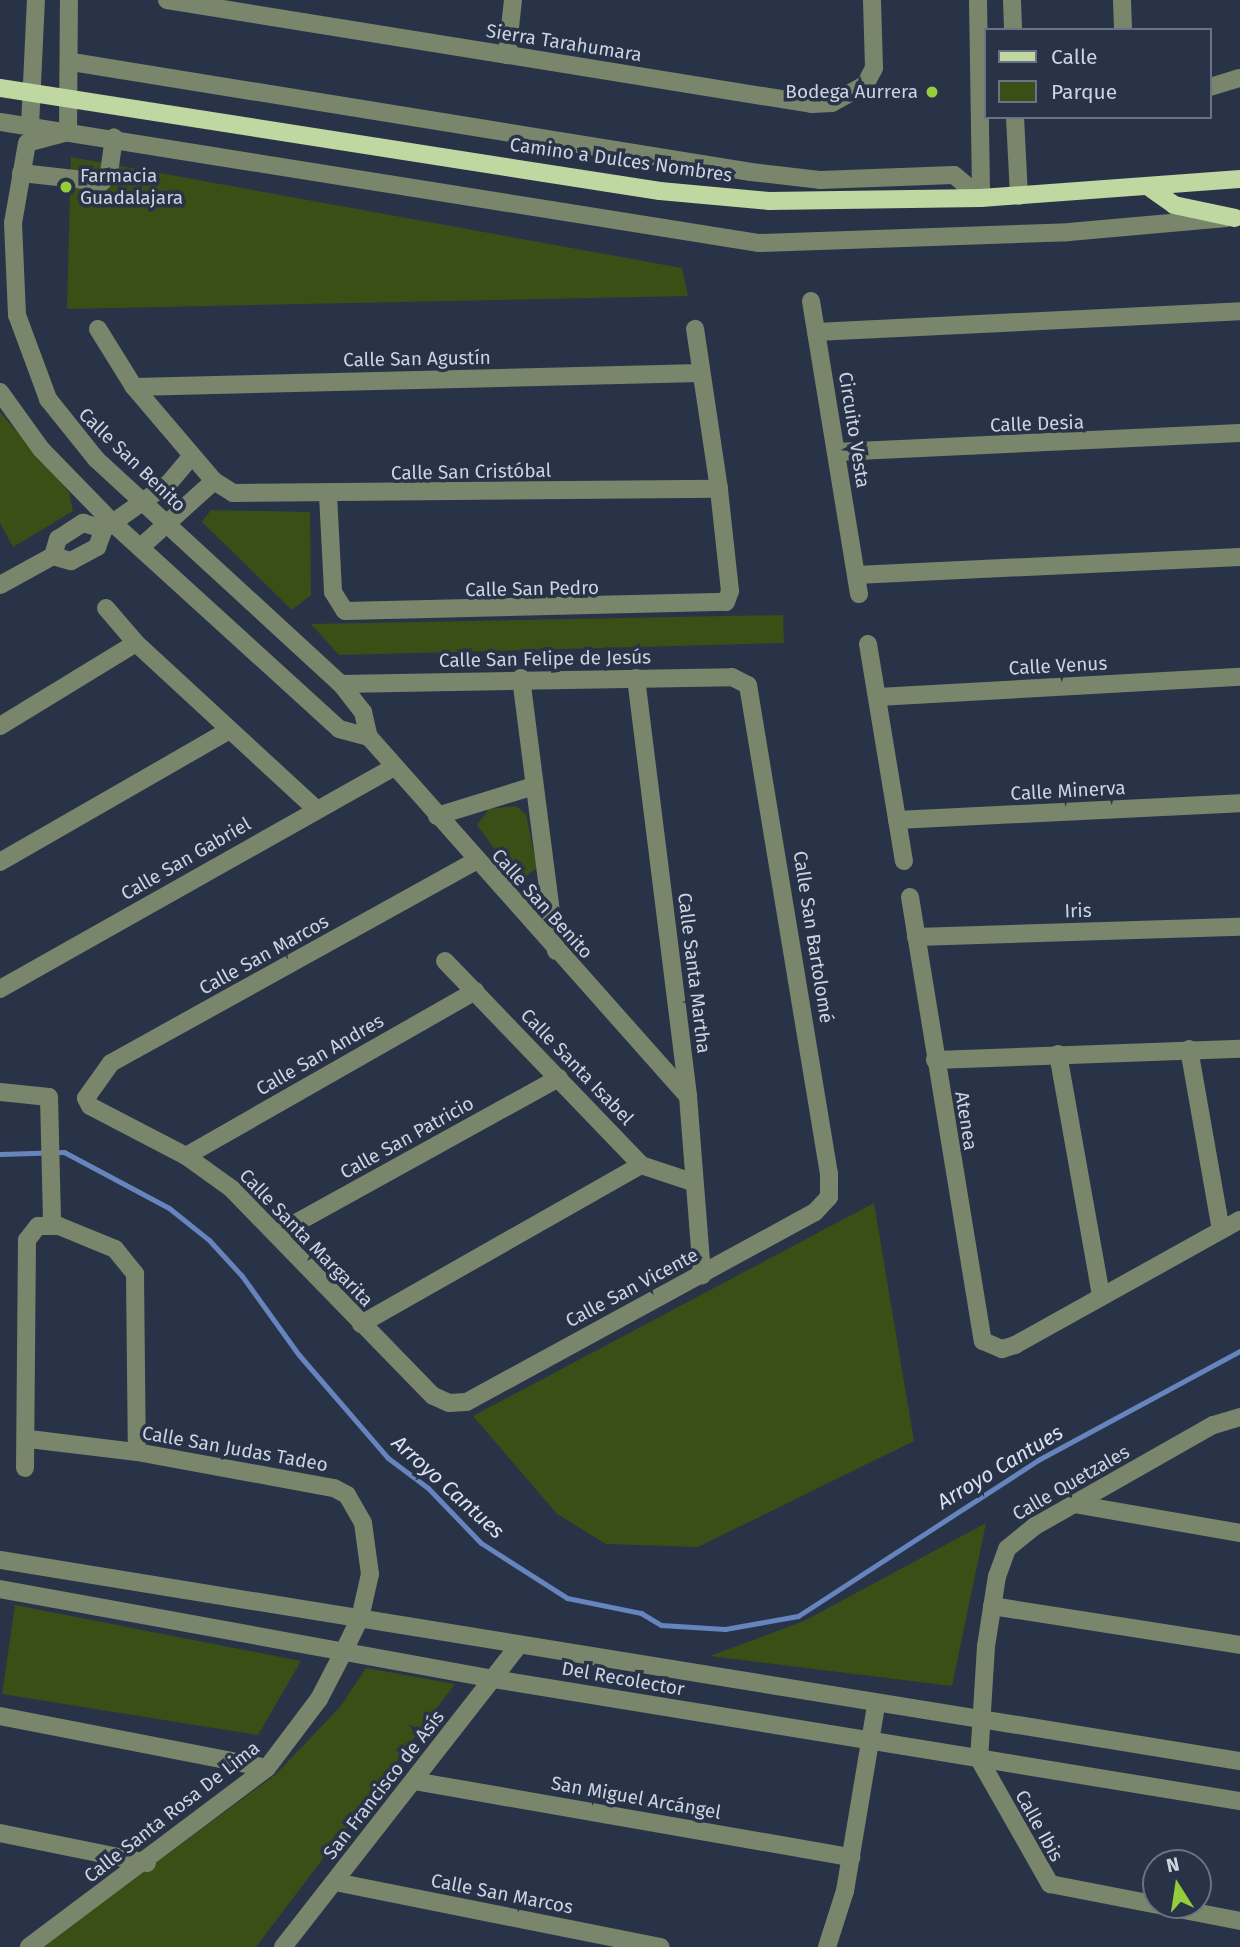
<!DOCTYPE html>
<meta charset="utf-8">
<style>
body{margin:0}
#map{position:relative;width:1240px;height:1947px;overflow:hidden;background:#283348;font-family:"Fira Sans",sans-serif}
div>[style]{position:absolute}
.green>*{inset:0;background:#394f16}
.stream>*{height:5px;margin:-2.5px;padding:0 2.5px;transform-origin:2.5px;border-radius:2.5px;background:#6684bd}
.minor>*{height:18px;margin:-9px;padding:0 9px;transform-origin:9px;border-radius:9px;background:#79866b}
.major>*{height:18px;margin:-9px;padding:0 9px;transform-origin:9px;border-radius:9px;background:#bfd8a1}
.dots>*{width:19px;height:19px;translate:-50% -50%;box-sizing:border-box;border:4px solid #283348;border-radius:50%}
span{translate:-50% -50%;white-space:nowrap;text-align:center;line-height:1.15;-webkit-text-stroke:7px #283348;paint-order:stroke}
.street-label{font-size:19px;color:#ccd4e1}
.poi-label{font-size:19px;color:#ccd4e1}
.right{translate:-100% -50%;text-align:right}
.left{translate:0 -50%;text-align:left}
.water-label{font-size:21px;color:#d9e2f2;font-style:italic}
.legend{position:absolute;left:984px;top:28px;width:228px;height:91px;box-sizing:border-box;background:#283348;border:2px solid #6a7385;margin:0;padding:9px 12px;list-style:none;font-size:21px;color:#ccd4e1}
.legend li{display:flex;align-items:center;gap:14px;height:35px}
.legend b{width:35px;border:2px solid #6a7385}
.north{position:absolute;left:1142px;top:1849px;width:70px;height:70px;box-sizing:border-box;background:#283348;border:2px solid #6a7385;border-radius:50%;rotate:348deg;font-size:19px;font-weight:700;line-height:28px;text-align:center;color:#ccd4e1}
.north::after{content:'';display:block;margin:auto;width:24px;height:32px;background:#95cc3b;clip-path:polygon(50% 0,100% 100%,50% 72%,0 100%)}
</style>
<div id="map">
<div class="green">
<i style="clip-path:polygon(71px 157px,682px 268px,688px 296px,67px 309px)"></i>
<i style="clip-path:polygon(0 412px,69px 492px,73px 511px,13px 547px,0 523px)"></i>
<i style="clip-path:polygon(211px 510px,310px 512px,311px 595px,292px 610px,202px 522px)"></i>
<i style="clip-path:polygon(783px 615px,784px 643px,339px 655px,311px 624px)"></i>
<i style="clip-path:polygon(516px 806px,526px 814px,537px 868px,523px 878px,516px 878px,477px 825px,489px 809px)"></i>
<i style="clip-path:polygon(874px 1203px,914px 1441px,698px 1547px,606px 1544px,557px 1514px,473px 1416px)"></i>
<i style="clip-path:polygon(986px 1523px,952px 1686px,710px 1656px,804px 1621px)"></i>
<i style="clip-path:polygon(15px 1605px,301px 1661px,258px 1735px,2px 1694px)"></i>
<i style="clip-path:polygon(366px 1668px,455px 1684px,256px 1947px,41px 1947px,275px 1775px,340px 1707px)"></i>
</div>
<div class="stream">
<i style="left:0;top:1154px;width:64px;rotate:-1.8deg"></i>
<i style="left:64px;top:1152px;width:119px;rotate:28.1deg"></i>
<i style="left:169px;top:1208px;width:51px;rotate:38.7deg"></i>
<i style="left:209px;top:1240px;width:49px;rotate:47.5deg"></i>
<i style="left:242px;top:1276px;width:97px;rotate:54.2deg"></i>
<i style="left:299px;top:1355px;width:136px;rotate:49.2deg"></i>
<i style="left:388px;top:1458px;width:50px;rotate:36.9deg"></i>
<i style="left:428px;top:1488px;width:76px;rotate:46.1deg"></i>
<i style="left:481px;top:1543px;width:102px;rotate:32.6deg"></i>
<i style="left:567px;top:1598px;width:76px;rotate:11.5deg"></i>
<i style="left:641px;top:1613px;width:23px;rotate:31deg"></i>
<i style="left:661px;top:1625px;width:64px;rotate:3.6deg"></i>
<i style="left:725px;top:1629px;width:74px;rotate:-10.1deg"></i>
<i style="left:798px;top:1616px;width:286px;rotate:-33deg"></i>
<i style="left:1038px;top:1460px;width:230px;rotate:-28.4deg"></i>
</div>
<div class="minor">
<i style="left:167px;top:0;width:653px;rotate:9.16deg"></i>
<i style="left:812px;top:104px;width:20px;rotate:-3deg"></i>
<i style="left:832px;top:103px;width:38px;rotate:-29deg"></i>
<i style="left:865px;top:85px;width:19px;rotate:-62deg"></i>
<i style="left:874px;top:68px;width:68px;rotate:-91.7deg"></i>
<i style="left:978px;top:0;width:198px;rotate:89.1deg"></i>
<i style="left:1012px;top:0;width:30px;rotate:88deg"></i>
<i style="left:1122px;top:0;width:30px;rotate:88deg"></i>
<i style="left:507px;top:55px;width:55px;rotate:-83.8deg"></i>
<i style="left:72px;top:62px;width:688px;rotate:9.2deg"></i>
<i style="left:751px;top:172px;width:69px;rotate:6.6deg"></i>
<i style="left:820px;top:180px;width:134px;rotate:-2.1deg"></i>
<i style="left:954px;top:175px;width:35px;rotate:40deg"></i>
<i style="left:1210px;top:87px;width:31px;rotate:-17deg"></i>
<i style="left:1015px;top:117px;width:79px;rotate:87.1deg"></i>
<i style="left:0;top:122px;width:769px;rotate:9.06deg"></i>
<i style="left:759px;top:243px;width:310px;rotate:-2deg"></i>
<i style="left:1069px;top:232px;width:158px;rotate:-5.1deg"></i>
<i style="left:30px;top:126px;width:126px;rotate:-87.3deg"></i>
<i style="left:68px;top:132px;width:42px;rotate:165deg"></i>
<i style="left:27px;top:143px;width:81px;rotate:99.9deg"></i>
<i style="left:13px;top:223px;width:92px;rotate:87.5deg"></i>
<i style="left:17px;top:315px;width:90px;rotate:69.7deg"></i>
<i style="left:48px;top:399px;width:77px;rotate:51.3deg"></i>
<i style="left:96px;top:459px;width:333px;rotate:42.6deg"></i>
<i style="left:341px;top:684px;width:36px;rotate:52deg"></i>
<i style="left:363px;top:712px;width:26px;rotate:77deg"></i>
<i style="left:369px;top:737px;width:480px;rotate:48.4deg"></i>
<i style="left:68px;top:132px;width:132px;rotate:-89.6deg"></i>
<i style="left:21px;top:173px;width:81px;rotate:6.3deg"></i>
<i style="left:102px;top:182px;width:11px;rotate:-52deg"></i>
<i style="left:109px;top:173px;width:36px;rotate:-82deg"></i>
<i style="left:811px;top:301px;width:297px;rotate:80.7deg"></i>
<i style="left:98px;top:329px;width:68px;rotate:58.2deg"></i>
<i style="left:134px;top:387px;width:123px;rotate:49.6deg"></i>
<i style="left:214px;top:481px;width:22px;rotate:32deg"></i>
<i style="left:233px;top:493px;width:486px;rotate:-0.5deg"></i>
<i style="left:816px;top:332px;width:425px;rotate:-2.8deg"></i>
<i style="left:134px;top:387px;width:567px;rotate:-1.41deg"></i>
<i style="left:0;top:392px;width:70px;rotate:54.3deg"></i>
<i style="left:41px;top:449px;width:105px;rotate:45.8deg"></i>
<i style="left:114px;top:524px;width:304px;rotate:42.3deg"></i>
<i style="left:339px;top:729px;width:31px;rotate:15deg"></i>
<i style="left:836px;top:452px;width:404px;rotate:-2.7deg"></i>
<i style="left:328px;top:495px;width:97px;rotate:87deg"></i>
<i style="left:333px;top:592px;width:22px;rotate:58deg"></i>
<i style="left:345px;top:611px;width:381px;rotate:-1.4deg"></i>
<i style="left:726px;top:602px;width:12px;rotate:-70deg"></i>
<i style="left:730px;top:591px;width:103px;rotate:-96.2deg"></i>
<i style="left:719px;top:489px;width:162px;rotate:-98.5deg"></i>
<i style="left:142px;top:546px;width:97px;rotate:-42.1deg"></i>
<i style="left:53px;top:556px;width:18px;rotate:-74deg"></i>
<i style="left:58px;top:539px;width:30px;rotate:-33deg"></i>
<i style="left:83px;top:523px;width:22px;rotate:16deg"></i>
<i style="left:856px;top:575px;width:384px;rotate:-2.7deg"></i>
<i style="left:0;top:585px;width:60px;rotate:-28.7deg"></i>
<i style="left:53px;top:556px;width:19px;rotate:16deg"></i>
<i style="left:71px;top:561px;width:30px;rotate:-28deg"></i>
<i style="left:97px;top:547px;width:19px;rotate:-69deg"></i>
<i style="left:104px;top:529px;width:80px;rotate:-35.3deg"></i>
<i style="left:169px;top:483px;width:35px;rotate:-50deg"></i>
<i style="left:106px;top:608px;width:46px;rotate:49.4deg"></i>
<i style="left:136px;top:643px;width:245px;rotate:42.7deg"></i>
<i style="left:868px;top:644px;width:220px;rotate:80.6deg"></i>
<i style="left:521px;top:678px;width:275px;rotate:82.7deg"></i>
<i style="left:636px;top:678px;width:421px;rotate:82.9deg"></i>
<i style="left:688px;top:1096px;width:180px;rotate:85.5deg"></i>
<i style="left:341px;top:684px;width:391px;rotate:-1deg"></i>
<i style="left:732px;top:677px;width:18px;rotate:27deg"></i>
<i style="left:748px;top:685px;width:496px;rotate:80.6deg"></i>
<i style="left:829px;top:1174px;width:23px;rotate:90deg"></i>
<i style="left:829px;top:1197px;width:21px;rotate:133deg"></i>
<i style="left:815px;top:1212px;width:397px;rotate:151.4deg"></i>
<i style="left:466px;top:1402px;width:17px;rotate:177deg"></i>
<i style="left:449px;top:1403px;width:17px;rotate:-156deg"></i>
<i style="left:433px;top:1396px;width:289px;rotate:-134.2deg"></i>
<i style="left:232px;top:1189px;width:57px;rotate:-144.3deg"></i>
<i style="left:186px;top:1156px;width:108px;rotate:-152.5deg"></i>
<i style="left:90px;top:1106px;width:9px;rotate:-117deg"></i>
<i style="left:86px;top:1098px;width:43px;rotate:-54.5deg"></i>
<i style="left:111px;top:1063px;width:417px;rotate:-29deg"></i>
<i style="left:878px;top:697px;width:363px;rotate:-3.2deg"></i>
<i style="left:0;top:726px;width:159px;rotate:-31.4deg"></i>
<i style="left:437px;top:816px;width:102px;rotate:-17.2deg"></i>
<i style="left:897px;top:820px;width:343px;rotate:-2.8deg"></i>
<i style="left:0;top:862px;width:265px;rotate:-29.9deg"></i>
<i style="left:910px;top:897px;width:450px;rotate:80.7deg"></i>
<i style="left:983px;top:1341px;width:21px;rotate:23deg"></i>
<i style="left:1002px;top:1349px;width:14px;rotate:-17deg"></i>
<i style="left:1015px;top:1345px;width:257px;rotate:-29.1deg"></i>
<i style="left:916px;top:937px;width:324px;rotate:-1.8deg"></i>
<i style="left:445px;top:961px;width:283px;rotate:46.1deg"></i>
<i style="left:641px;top:1165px;width:54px;rotate:18.4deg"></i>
<i style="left:0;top:989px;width:452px;rotate:-29.4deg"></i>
<i style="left:1189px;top:1049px;width:184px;rotate:80deg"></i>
<i style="left:1058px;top:1054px;width:246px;rotate:79.9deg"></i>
<i style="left:935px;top:1060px;width:305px;rotate:-2.1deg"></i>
<i style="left:0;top:1092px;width:49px;rotate:5.8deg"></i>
<i style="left:49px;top:1097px;width:127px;rotate:88.6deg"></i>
<i style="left:186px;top:1156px;width:333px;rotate:-29.7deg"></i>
<i style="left:276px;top:1234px;width:323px;rotate:-28.9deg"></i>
<i style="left:361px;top:1324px;width:322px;rotate:-29.6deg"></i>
<i style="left:1240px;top:1417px;width:28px;rotate:163deg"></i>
<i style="left:1213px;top:1425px;width:205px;rotate:150.4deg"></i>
<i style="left:1035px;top:1526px;width:36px;rotate:141deg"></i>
<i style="left:1007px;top:1549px;width:29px;rotate:110deg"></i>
<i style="left:997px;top:1576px;width:71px;rotate:98.9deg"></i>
<i style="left:986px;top:1646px;width:113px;rotate:93.5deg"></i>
<i style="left:979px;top:1759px;width:144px;rotate:60.4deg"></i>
<i style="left:1050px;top:1884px;width:194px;rotate:11deg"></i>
<i style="left:29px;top:1439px;width:109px;rotate:6.9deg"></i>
<i style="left:137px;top:1452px;width:200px;rotate:10.4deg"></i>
<i style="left:334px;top:1488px;width:15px;rotate:28deg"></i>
<i style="left:347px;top:1495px;width:32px;rotate:60deg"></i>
<i style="left:363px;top:1523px;width:51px;rotate:82.2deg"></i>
<i style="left:370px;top:1574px;width:45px;rotate:102.8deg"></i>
<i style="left:360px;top:1618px;width:32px;rotate:116deg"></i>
<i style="left:346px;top:1647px;width:59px;rotate:117.4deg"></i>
<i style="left:319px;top:1699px;width:86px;rotate:127deg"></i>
<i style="left:267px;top:1768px;width:298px;rotate:143.1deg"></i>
<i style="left:25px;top:1468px;width:228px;rotate:-89.5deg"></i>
<i style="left:27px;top:1240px;width:18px;rotate:-52deg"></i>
<i style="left:38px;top:1226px;width:21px"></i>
<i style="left:59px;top:1226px;width:61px;rotate:22.3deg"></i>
<i style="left:115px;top:1249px;width:32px;rotate:51deg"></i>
<i style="left:135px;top:1274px;width:178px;rotate:89.4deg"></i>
<i style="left:1074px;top:1504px;width:169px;rotate:9.9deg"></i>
<i style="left:0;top:1560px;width:1256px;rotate:9.21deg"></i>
<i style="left:0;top:1589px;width:502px;rotate:10.33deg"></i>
<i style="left:494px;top:1679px;width:756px;rotate:9.29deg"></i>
<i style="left:992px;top:1606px;width:251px;rotate:8.9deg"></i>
<i style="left:0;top:1716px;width:272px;rotate:11deg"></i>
<i style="left:414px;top:1781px;width:444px;rotate:9.9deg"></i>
<i style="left:0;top:1833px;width:150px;rotate:11.5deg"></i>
<i style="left:335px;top:1882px;width:332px;rotate:11.3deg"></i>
<i style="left:283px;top:1947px;width:380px;rotate:-52deg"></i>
<i style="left:827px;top:1947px;width:59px;rotate:-72.2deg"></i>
<i style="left:845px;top:1891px;width:189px;rotate:-80.5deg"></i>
</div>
<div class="major">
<i style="left:0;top:88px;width:668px;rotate:8.87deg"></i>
<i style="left:660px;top:191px;width:109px;rotate:5.2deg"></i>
<i style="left:769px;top:201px;width:212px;rotate:-0.8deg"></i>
<i style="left:981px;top:198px;width:260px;rotate:-4.2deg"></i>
<i style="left:1150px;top:188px;width:29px;rotate:35deg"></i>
<i style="left:1174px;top:205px;width:62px;rotate:12deg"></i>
</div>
<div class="dots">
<i style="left:932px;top:92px;background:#95cc3b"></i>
<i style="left:66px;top:187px;background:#95cc3b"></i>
</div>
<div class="street-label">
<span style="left:564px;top:43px;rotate:9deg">Sierra Tarahumara</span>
<span style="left:621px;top:160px;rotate:8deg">Camino a Dulces Nombres</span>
<span style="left:417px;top:359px;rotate:-1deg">Calle San Agustín</span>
<span style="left:1037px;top:424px;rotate:-2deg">Calle Desia</span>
<span style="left:854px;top:430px;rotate:81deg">Circuito Vesta</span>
<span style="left:132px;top:460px;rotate:44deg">Calle San Benito</span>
<span style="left:471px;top:472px;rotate:-1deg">Calle San Cristóbal</span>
<span style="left:532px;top:589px;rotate:-1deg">Calle San Pedro</span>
<span style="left:545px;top:659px;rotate:-1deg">Calle San Felipe de Jesús</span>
<span style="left:1058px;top:666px;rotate:-3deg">Calle Venus</span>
<span style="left:1068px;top:791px;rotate:-3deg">Calle Minerva</span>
<span style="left:186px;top:859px;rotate:-30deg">Calle San Gabriel</span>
<span style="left:542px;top:904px;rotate:48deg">Calle San Benito</span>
<span style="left:1078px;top:911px;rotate:-2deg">Iris</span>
<span style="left:813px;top:937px;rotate:81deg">Calle San Bartolomé</span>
<span style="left:264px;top:955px;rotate:-29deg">Calle San Marcos</span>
<span style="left:694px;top:973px;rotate:83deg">Calle Santa Martha</span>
<span style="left:320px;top:1055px;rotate:-30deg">Calle San Andres</span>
<span style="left:577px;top:1067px;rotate:46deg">Calle Santa Isabel</span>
<span style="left:966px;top:1121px;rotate:81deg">Atenea</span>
<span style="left:407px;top:1138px;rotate:-29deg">Calle San Patricio</span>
<span style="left:306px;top:1238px;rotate:46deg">Calle Santa Margarita</span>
<span style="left:632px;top:1288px;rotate:-28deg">Calle San Vicente</span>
<span style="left:235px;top:1449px;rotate:10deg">Calle San Judas Tadeo</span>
<span style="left:1071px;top:1483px;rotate:-30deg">Calle Quetzales</span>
<span style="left:623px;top:1679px;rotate:10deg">Del Recolector</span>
<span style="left:384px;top:1785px;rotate:-52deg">San Francisco de Asís</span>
<span style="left:636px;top:1798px;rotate:10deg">San Miguel Arcángel</span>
<span style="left:172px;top:1812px;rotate:-38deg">Calle Santa Rosa De Lima</span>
<span style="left:1039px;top:1826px;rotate:61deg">Calle Ibis</span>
<span style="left:502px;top:1894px;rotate:11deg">Calle San Marcos</span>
</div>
<div class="poi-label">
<span class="right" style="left:918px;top:92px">Bodega Aurrera</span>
<span class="left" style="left:80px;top:187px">Farmacia<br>Guadalajara</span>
</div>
<div class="water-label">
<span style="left:1000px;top:1467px;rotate:-31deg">Arroyo Cantues</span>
<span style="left:448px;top:1487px;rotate:42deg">Arroyo Cantues</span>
</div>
<ul class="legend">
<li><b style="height:9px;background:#bfd8a1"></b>Calle</li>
<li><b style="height:19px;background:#394f16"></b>Parque</li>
</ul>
<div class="north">N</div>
</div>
